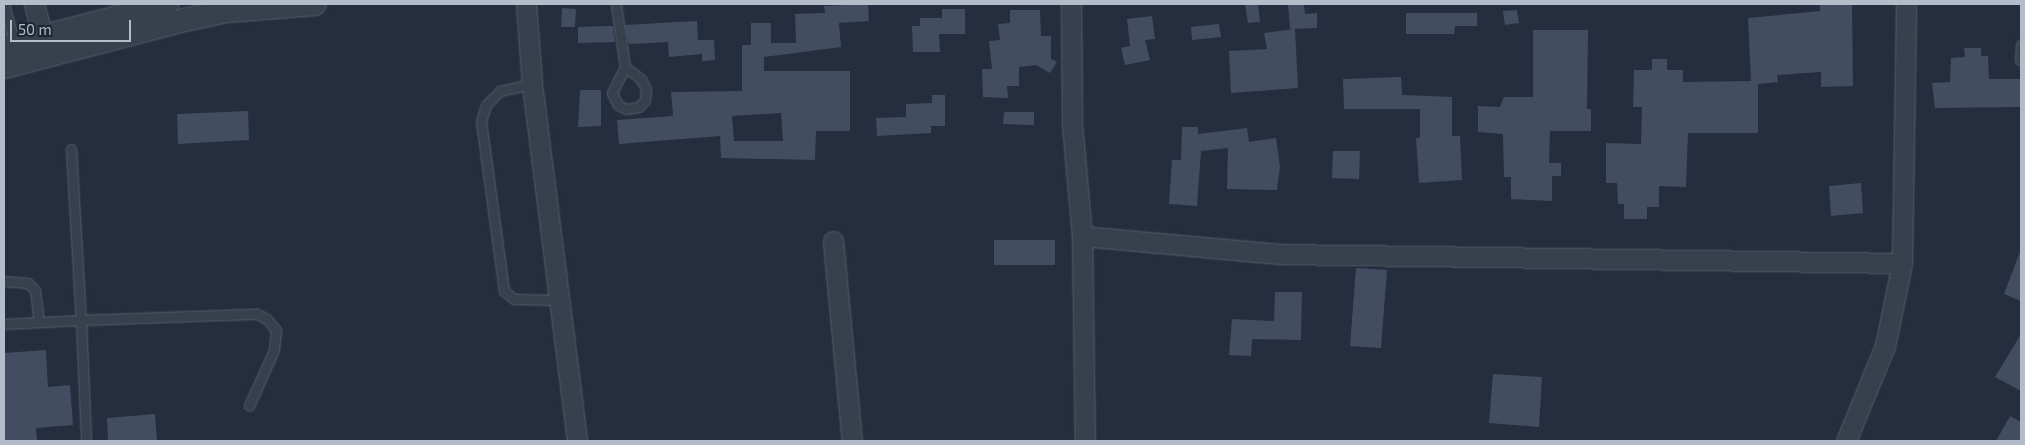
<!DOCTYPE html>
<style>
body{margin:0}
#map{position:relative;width:2025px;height:445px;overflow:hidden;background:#242e3e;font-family:"Exo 2",sans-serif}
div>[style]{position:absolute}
.building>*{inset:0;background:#434d61}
.roads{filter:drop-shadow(0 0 1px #565e6c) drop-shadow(0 0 1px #565e6c)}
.service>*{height:9px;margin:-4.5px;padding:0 4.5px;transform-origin:4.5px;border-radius:4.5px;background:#38404e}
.minor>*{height:19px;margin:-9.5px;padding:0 9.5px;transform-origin:9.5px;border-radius:9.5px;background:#38404e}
.tertiary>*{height:22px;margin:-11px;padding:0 11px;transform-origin:11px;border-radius:11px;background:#38404e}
span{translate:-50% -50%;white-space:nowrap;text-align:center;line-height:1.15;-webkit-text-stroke:4px #1d2533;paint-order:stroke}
.frame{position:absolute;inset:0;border:5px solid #b4bbc9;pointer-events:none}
.scale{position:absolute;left:10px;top:20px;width:121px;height:22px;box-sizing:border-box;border:2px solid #b4bbc9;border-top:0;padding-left:6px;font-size:15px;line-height:18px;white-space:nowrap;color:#b4bbc9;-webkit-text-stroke:4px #1d2533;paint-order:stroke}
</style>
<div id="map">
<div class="building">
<i style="clip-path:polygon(evenodd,868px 4px,869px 21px,839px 23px,841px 47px,764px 57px,764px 71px,850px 71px,850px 131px,816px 131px,815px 160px,721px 158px,720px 136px,619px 144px,617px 120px,673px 116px,671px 92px,742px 91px,742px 45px,751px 45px,751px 23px,771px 23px,771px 43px,796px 43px,795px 14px,825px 13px,824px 6px,868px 4px,781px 113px,783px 141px,734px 141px,732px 116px,781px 113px)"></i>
<i style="clip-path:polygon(1245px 4px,1258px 4px,1260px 22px,1248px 23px)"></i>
<i style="clip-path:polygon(1304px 4px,1305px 14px,1317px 13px,1317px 28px,1290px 29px,1288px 5px)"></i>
<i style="clip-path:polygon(1820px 5px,1852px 5px,1853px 86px,1821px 87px,1821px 72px,1777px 75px,1778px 82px,1758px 84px,1758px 133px,1688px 133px,1686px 187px,1659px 186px,1659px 207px,1647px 207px,1647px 219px,1624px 219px,1624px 204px,1618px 204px,1617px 183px,1606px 183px,1606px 143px,1641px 144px,1642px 107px,1633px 107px,1634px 70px,1652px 70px,1652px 59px,1667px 59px,1667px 70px,1683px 70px,1683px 82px,1751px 81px,1748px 18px,1820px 11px)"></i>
<i style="clip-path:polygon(562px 8px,576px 9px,575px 27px,561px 27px)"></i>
<i style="clip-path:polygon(942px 9px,965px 9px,965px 34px,939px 34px,940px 52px,913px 52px,912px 26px,920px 26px,920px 18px,942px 18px)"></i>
<i style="clip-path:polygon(1010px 10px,1040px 10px,1041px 36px,1051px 36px,1051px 59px,1057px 62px,1050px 73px,1036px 65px,1019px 67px,1019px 86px,1007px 86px,1008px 98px,983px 97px,982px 69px,992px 69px,989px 41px,1000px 40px,998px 24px,1010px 23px)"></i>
<i style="clip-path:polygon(1517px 10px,1519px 23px,1505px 25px,1503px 11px)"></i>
<i style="clip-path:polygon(1406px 13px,1477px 13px,1477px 26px,1455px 26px,1454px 34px,1406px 34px)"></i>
<i style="clip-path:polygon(1152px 16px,1155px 39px,1145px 40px,1150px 60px,1125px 65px,1121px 48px,1130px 46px,1127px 19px)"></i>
<i style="clip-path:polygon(697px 21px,698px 40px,714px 40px,715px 60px,702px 61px,702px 54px,669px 57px,668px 42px,630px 44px,628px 42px,625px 25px)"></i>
<i style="clip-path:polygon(1219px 24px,1221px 37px,1192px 40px,1191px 27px)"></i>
<i style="clip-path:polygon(609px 26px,613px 26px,615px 42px,578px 43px,578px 27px)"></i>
<i style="clip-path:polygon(1295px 29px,1298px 88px,1231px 93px,1229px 51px,1267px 49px,1264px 33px)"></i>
<i style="clip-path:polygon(1533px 30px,1588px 30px,1587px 109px,1591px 109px,1591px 131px,1550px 131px,1549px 163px,1561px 163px,1561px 176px,1552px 176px,1552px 201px,1511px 199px,1511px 177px,1504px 177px,1503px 134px,1478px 132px,1478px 106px,1500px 107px,1504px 97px,1533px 97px)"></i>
<i style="clip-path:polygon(1964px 48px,1981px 48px,1981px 56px,1988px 56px,1989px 79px,2021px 79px,2021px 107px,1935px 108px,1932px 83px,1950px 82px,1951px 58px,1965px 57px)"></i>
<i style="clip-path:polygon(1401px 77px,1402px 95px,1452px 97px,1452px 136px,1460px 136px,1462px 180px,1419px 183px,1416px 138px,1420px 138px,1420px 109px,1344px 109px,1343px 79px)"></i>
<i style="clip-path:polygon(580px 90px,601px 90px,601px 126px,578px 127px)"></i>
<i style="clip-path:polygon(932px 95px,945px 95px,945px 126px,931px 126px,931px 133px,877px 136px,876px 118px,906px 117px,906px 104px,932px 103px)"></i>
<i style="clip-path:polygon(248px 111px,249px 140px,178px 144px,177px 114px)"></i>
<i style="clip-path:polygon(1004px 112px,1034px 112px,1034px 125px,1003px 124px)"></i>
<i style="clip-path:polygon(1182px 127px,1198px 127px,1198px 134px,1247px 128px,1249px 142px,1276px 138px,1280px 166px,1277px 190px,1227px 189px,1228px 148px,1201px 151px,1197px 206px,1169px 204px,1172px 160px,1181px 160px)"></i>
<i style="clip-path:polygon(1333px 151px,1360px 151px,1359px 179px,1332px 178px)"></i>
<i style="clip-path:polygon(1861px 183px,1863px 213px,1831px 216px,1829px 186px)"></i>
<i style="clip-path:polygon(994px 240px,1055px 240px,1055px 265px,994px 265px)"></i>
<i style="clip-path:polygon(2020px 252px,2021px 252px,2021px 301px,2004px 294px)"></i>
<i style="clip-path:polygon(1356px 268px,1387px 270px,1381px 348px,1350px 346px)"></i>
<i style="clip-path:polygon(1275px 292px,1302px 292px,1301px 340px,1252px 339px,1251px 356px,1229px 355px,1232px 319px,1274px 321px)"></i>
<i style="clip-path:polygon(2021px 334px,2021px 391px,1995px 377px)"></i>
<i style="clip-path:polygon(46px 350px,48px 387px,70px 385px,73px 425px,36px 428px,37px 441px,4px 441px,4px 353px)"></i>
<i style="clip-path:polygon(1493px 374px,1542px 377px,1539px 427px,1489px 423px)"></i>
<i style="clip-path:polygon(155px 414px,157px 441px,108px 441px,107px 418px)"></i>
<i style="clip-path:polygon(2010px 416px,2021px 422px,2021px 441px,1996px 441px)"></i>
</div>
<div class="roads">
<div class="service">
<i style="left:4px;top:4px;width:41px;rotate:74.6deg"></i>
<i style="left:616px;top:4px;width:64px;rotate:81.9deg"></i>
<i style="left:625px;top:67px;width:29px;rotate:117deg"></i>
<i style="left:612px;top:93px;width:13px;rotate:63deg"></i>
<i style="left:618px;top:105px;width:9px;rotate:27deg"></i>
<i style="left:626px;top:109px;width:13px;rotate:-9deg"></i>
<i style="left:639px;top:107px;width:9px;rotate:-49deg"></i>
<i style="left:645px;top:100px;width:11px;rotate:-85deg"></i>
<i style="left:646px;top:89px;width:11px;rotate:-117deg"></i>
<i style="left:641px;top:79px;width:20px;rotate:-143deg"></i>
<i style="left:2020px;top:60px;width:15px;rotate:-86deg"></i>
<i style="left:532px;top:84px;width:33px;rotate:168deg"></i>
<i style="left:500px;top:91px;width:20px;rotate:135deg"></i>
<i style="left:486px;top:105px;width:17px;rotate:107deg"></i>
<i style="left:481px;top:121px;width:172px;rotate:82.3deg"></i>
<i style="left:504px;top:291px;width:13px;rotate:39deg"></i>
<i style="left:514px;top:299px;width:45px;rotate:1.3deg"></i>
<i style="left:71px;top:149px;width:171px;rotate:86.7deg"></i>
<i style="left:81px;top:320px;width:176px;rotate:-2deg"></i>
<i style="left:257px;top:314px;width:11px;rotate:27deg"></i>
<i style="left:267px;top:319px;width:14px;rotate:51deg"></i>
<i style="left:276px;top:330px;width:20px;rotate:96deg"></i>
<i style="left:274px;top:350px;width:61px;rotate:114.1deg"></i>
<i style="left:4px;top:281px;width:24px;rotate:5deg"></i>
<i style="left:28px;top:283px;width:10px;rotate:45deg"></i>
<i style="left:35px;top:290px;width:31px;rotate:83deg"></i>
<i style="left:4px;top:324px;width:77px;rotate:-3deg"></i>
<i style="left:81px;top:320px;width:121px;rotate:87.6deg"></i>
</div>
<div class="minor">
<i style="left:34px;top:4px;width:34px;rotate:75deg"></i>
<i style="left:526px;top:4px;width:80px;rotate:85.7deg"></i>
<i style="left:532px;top:84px;width:360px;rotate:82.8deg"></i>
<i style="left:1071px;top:4px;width:120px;rotate:89.5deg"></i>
<i style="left:1072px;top:124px;width:112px;rotate:84.9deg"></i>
<i style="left:1082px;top:236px;width:205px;rotate:89.2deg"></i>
<i style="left:1082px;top:236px;width:200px;rotate:5.2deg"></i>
<i style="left:1281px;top:254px;width:621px;rotate:0.83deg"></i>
<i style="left:833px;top:241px;width:201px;rotate:84.6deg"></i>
<i style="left:1846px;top:441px;width:103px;rotate:-67.7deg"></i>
<i style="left:1885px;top:346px;width:85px;rotate:-78.4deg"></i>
<i style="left:1902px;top:263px;width:259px;rotate:-89.1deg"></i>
</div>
<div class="tertiary">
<i style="left:4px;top:47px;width:169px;rotate:-14.8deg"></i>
<i style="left:4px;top:67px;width:186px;rotate:-14.6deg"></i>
<i style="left:184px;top:20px;width:44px;rotate:-11.8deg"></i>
<i style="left:227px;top:11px;width:88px;rotate:-4.5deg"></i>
</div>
</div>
<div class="frame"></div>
<div class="scale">50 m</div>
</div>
